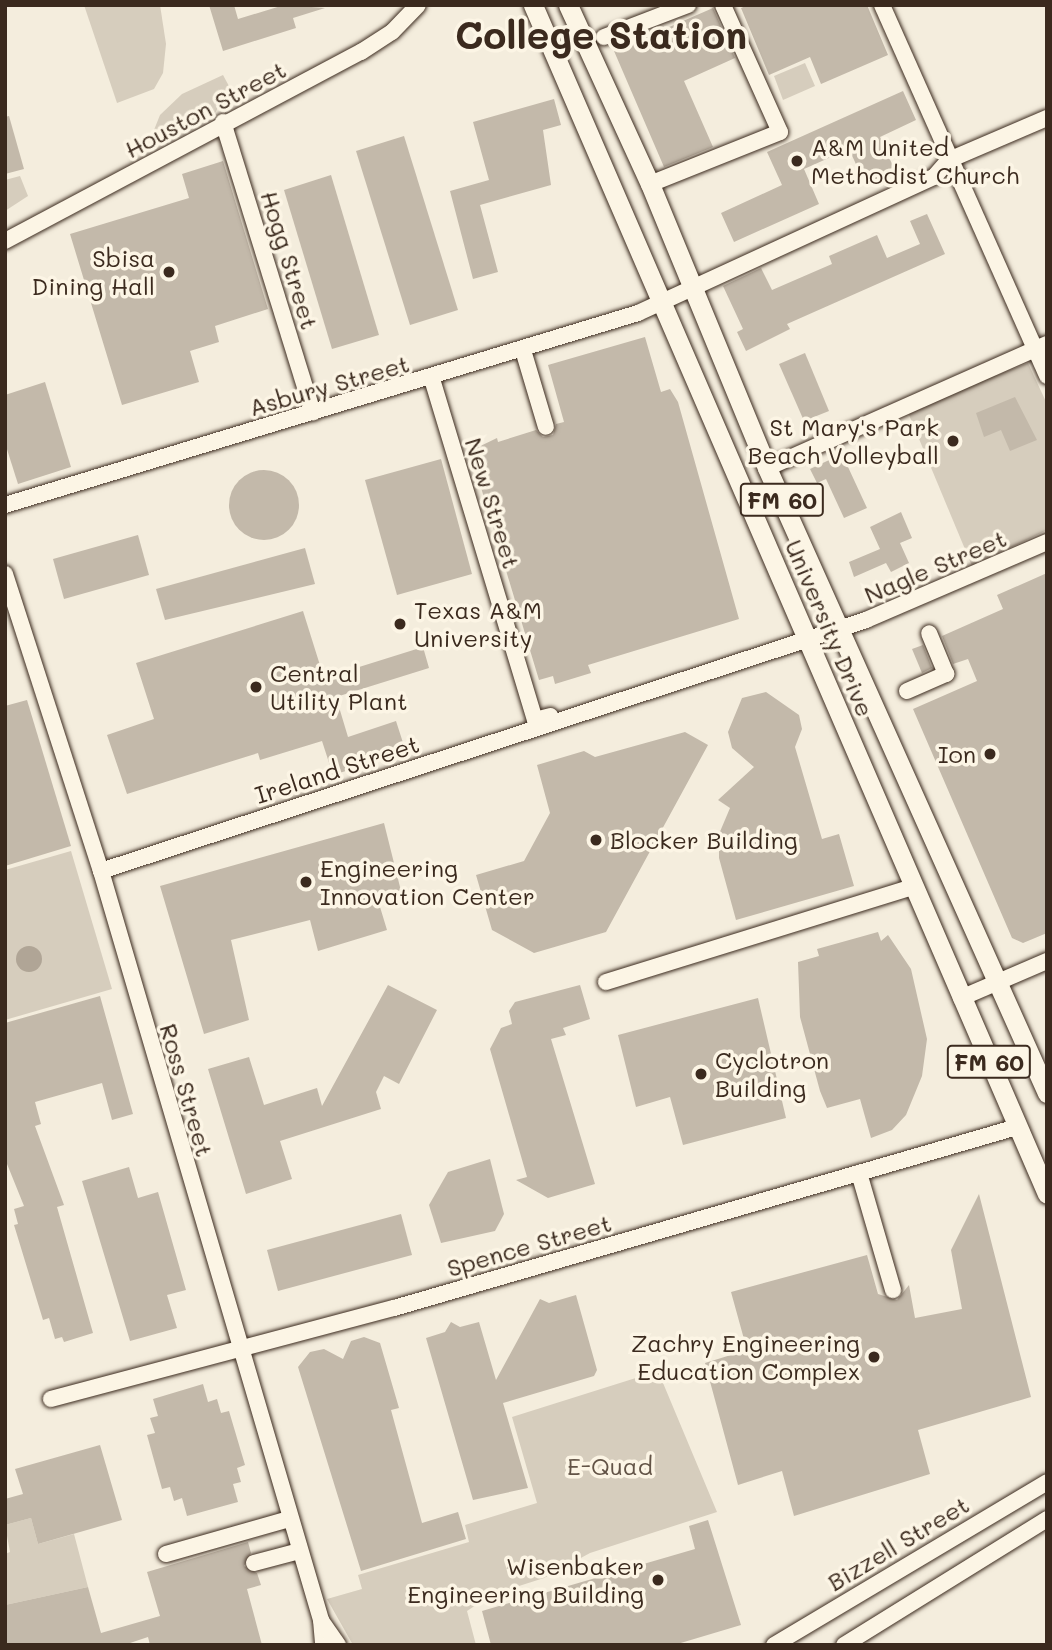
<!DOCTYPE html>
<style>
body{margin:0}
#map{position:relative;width:1052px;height:1650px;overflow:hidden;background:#f4eddd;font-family:Mali,sans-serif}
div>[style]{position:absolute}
.green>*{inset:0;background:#d6cdbd}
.water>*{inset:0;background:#b0a596}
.round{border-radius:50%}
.building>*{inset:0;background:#c3b9aa}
.roads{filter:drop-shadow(0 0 2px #3b2a1e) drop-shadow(0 0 2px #3b2a1e)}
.minor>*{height:16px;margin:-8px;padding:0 8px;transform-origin:8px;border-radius:8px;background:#fcf5e5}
.major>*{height:19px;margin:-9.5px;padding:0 9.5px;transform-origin:9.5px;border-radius:9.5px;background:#fcf5e5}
.dots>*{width:19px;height:19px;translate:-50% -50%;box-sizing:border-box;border:4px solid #fcf5e5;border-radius:50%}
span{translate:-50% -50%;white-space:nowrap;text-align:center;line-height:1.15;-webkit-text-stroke:7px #fcf5e5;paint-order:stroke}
.shield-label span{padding:2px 5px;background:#fcf5e5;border:2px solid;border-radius:5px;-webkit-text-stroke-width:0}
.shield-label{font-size:23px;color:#3b2a1e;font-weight:700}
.street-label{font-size:24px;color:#3b2a1e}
.poi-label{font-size:24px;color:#3b2a1e}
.left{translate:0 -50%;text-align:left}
.right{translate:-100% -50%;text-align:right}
.park-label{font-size:24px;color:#625346}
.town-label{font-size:38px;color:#3b2a1e;font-weight:700}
.frame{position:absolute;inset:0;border:7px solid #3b2a1e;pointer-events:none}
</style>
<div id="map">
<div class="green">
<i style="clip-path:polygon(84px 5px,160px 5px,166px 44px,163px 73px,154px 89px,117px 103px)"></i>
<i style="clip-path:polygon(805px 63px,815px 86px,783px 100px,774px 76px)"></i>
<i style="clip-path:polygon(223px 75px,230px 88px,215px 113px,158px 142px,150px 140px,160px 115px,182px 94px)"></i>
<i style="clip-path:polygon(20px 176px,28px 196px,5px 211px,5px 180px)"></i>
<i style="clip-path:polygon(1028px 363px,1047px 404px,1047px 530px,972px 566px,907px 410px)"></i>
<i style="clip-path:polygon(71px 851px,112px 989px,5px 1020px,5px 870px)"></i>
<i style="clip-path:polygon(658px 1371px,717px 1512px,590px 1553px,544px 1578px,491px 1595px,467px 1611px,476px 1645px,353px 1645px,327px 1599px,362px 1589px,358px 1575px,469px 1542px,465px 1525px,537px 1503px,512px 1417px)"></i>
<i style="clip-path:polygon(31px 1518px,38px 1544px,74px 1534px,88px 1587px,5px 1605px,5px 1554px,10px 1552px,5px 1525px)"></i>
</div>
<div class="water">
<i class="round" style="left:16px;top:946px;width:26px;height:26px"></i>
</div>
<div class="building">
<i style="clip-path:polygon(209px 5px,234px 5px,238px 19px,284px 5px,325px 8px,293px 18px,296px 28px,223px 51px)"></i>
<i style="clip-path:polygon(748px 5px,867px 5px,888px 55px,821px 84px,810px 57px,769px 75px,741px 8px)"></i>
<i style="clip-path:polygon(713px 8px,735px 58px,684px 81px,713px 147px,664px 167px,614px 51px)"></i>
<i style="clip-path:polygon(903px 91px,916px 120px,880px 137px,896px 173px,866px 186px,849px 149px,804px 169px,819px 204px,734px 242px,721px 213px,782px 185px,767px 152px)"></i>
<i style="clip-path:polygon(554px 99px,561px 125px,543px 130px,551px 185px,480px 205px,498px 272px,473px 279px,450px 191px,489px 180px,473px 122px)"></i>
<i style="clip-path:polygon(9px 116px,24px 169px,5px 174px,5px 117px)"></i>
<i style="clip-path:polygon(404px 136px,458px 310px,410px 325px,356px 151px)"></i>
<i style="clip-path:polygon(223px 161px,268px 309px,215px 326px,219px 342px,190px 351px,199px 382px,122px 405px,70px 234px,189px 198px,182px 174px)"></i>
<i style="clip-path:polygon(331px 175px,379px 335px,332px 349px,284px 190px)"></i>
<i style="clip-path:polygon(927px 214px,945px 254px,787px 324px,790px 329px,746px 351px,737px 332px,743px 329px,723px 286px,761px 268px,772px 290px,832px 264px,829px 256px,877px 235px,887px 258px,920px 244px,910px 221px)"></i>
<i style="clip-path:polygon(645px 337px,661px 392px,670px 389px,678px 402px,739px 619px,588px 665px,591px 673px,555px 684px,553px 676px,539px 680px,470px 451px,497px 438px,498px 442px,536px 430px,543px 437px,553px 435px,556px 424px,564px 422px,548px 365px)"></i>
<i style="clip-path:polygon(805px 353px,829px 411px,804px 421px,779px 364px)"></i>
<i style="clip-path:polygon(45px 382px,71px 467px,18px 484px,5px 443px,5px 395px)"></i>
<i style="clip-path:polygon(1015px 397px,1037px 440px,1010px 451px,1001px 430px,984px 437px,976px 413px)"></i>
<i style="clip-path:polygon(842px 454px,867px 508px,844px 518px,826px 479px,817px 483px,810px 469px)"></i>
<i style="clip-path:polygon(441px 459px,472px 574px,397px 595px,365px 480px)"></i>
<i class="round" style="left:229px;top:470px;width:70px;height:70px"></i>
<i style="clip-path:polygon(901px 512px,912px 538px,900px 543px,909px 563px,891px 572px,886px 563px,854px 577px,849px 562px,880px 549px,870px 527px)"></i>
<i style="clip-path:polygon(138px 535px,149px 575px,64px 599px,53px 559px)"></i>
<i style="clip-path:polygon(305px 548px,315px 584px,165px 620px,156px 589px)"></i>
<i style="clip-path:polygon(1047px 573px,1047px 933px,1023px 943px,1012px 938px,913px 709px,977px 681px,968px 659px,953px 664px,942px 636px,1003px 609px,997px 595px)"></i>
<i style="clip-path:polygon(303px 611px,324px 678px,423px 647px,429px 668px,336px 697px,348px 737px,396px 721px,406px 752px,333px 775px,322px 741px,260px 760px,258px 753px,127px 794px,107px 735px,154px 719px,136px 663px)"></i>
<i style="clip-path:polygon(923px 645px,932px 668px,922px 673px,912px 649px)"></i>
<i style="clip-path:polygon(766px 692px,799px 715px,802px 729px,795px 747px,822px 839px,839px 834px,854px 886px,736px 920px,719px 858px,719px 834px,730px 808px,718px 800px,754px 767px,732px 748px,728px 732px,742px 698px)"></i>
<i style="clip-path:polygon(27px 700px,71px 846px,5px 866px,5px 706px)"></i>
<i style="clip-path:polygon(685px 732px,708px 745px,606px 932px,534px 953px,492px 930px,476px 875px,524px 861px,550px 813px,537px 765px,584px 751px,595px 757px)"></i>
<i style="clip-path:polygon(384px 823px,401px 891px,377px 897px,387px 930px,318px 951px,310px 920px,231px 940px,249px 1020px,204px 1034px,160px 886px)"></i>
<i style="clip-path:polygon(878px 932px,881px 941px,888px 935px,911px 969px,927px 1039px,922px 1076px,906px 1115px,892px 1130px,871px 1138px,860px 1099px,827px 1108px,820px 1091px,800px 1017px,798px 962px,819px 956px,817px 949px)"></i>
<i style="clip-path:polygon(388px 985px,437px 1010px,399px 1084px,384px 1076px,376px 1092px,381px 1109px,280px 1141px,292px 1179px,246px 1194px,208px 1069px,249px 1057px,264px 1105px,317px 1088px,322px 1106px)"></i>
<i style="clip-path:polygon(580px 985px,590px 1019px,563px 1028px,566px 1035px,551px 1039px,595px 1184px,548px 1198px,516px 1180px,527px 1177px,490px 1049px,501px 1028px,512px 1024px,509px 1011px,515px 1002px)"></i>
<i style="clip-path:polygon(100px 996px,133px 1114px,112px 1120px,102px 1083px,35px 1102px,41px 1124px,35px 1126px,64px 1205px,57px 1207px,93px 1333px,64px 1342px,62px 1337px,55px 1339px,49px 1318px,43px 1320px,14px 1225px,18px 1224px,14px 1209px,24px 1206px,5px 1159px,5px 1023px)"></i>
<i style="clip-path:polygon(758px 998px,786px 1118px,683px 1145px,670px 1097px,636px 1107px,618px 1035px)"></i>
<i style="clip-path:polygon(490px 1159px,504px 1214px,495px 1231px,441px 1243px,429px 1205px,448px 1172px)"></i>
<i style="clip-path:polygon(129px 1167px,138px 1198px,158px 1192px,186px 1290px,167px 1295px,177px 1328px,130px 1341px,82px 1181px)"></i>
<i style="clip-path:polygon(979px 1194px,1031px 1397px,918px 1430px,930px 1474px,794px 1516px,782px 1471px,738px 1485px,705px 1363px,747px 1350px,731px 1292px,867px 1255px,878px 1294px,897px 1300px,909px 1285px,915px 1318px,962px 1309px,951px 1250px)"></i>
<i style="clip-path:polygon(401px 1214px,412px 1255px,278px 1291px,267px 1250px)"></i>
<i style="clip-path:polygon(576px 1295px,597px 1370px,594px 1376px,503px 1403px,528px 1488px,473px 1500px,426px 1338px,445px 1332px,451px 1322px,460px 1327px,479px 1322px,496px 1380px,540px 1299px,549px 1303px)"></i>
<i style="clip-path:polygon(364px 1337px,380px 1343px,399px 1408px,391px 1410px,422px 1523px,458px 1512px,466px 1539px,361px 1571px,298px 1367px,310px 1352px,324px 1349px,343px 1359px,351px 1341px)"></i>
<i style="clip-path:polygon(203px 1384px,208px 1402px,217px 1399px,221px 1413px,229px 1411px,245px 1465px,237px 1468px,241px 1482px,233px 1484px,238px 1502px,187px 1516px,182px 1498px,174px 1501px,170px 1487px,162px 1489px,147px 1435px,155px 1433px,150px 1418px,158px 1416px,153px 1399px)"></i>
<i style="clip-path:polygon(100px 1445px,122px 1520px,38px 1544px,31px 1518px,5px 1525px,5px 1499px,23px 1494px,15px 1469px)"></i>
<i style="clip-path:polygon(708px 1520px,741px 1625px,674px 1645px,491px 1645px,482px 1611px,695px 1549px,689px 1526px)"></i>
<i style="clip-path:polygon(248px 1542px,251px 1553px,244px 1566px,257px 1573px,261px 1585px,247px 1589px,262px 1645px,150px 1645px,148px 1637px,124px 1645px,5px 1645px,5px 1605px,88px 1587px,101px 1633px,160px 1616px,147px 1572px)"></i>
</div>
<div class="roads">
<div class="minor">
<i style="left:882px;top:5px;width:406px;rotate:66deg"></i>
<i style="left:604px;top:37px;width:90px;rotate:-20.9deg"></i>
<i style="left:223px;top:122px;width:304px;rotate:72.8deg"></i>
<i style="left:650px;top:184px;width:140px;rotate:-21.8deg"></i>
<i style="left:780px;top:132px;width:139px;rotate:-114.2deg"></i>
<i style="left:5px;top:241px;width:403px;rotate:-28deg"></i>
<i style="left:361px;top:52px;width:37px;rotate:-33deg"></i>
<i style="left:392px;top:32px;width:37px;rotate:-46deg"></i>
<i style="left:523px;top:350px;width:80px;rotate:73.4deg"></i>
<i style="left:432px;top:379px;width:356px;rotate:73.2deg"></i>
<i style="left:535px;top:720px;width:16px;rotate:-14deg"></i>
<i style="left:767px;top:468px;width:306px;rotate:-23.9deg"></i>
<i style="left:5px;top:505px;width:661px;rotate:-16.87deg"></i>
<i style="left:638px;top:313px;width:326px;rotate:-24.7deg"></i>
<i style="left:934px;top:177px;width:23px;rotate:-49deg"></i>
<i style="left:949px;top:160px;width:107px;rotate:-23.2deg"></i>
<i style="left:5px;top:574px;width:312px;rotate:72.1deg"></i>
<i style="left:101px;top:871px;width:781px;rotate:73.63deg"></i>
<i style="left:321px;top:1620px;width:25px;rotate:85deg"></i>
<i style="left:907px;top:691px;width:43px;rotate:-23.6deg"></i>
<i style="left:946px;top:674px;width:44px;rotate:-112.5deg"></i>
<i style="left:101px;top:871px;width:805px;rotate:-18.16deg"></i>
<i style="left:866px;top:620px;width:197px;rotate:-23.3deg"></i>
<i style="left:606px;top:982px;width:321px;rotate:-17.2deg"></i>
<i style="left:961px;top:998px;width:94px;rotate:-23.3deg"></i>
<i style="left:859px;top:1173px;width:122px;rotate:73.8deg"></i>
<i style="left:51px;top:1399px;width:355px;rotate:-14.9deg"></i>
<i style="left:394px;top:1308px;width:649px;rotate:-16.2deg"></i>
<i style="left:166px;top:1554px;width:128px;rotate:-15.9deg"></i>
<i style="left:254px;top:1563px;width:47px;rotate:-14.9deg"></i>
<i style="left:322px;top:1622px;width:28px;rotate:55deg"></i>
<i style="left:774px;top:1645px;width:318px;rotate:-30.8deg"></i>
<i style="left:844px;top:1645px;width:239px;rotate:-31.8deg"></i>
</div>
<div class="major">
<i style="left:533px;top:5px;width:1295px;rotate:66.62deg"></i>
<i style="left:568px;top:5px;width:197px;rotate:65.4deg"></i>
<i style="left:650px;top:184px;width:307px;rotate:67.6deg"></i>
<i style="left:767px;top:468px;width:685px;rotate:65.87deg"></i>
</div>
</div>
<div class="dots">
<i style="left:797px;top:161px;background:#3b2a1e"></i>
<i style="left:169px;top:272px;background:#3b2a1e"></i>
<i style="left:953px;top:441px;background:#3b2a1e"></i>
<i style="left:400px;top:624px;background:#3b2a1e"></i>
<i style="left:256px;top:687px;background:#3b2a1e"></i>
<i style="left:990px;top:754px;background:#3b2a1e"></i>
<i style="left:596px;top:840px;background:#3b2a1e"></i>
<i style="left:306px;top:882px;background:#3b2a1e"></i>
<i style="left:701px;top:1074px;background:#3b2a1e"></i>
<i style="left:874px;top:1357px;background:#3b2a1e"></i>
<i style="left:658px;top:1580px;background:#3b2a1e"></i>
</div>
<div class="shield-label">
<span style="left:782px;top:500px">FM 60</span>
<span style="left:989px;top:1062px">FM 60</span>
</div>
<div class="street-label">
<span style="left:205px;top:109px;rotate:-28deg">Houston Street</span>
<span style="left:290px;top:260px;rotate:73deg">Hogg Street</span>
<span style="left:329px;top:385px;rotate:-16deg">Asbury Street</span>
<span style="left:493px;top:503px;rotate:73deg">New Street</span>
<span style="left:935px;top:566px;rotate:-23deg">Nagle Street</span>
<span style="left:830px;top:628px;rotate:67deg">University Drive</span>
<span style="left:337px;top:769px;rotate:-18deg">Ireland Street</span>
<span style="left:187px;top:1090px;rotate:74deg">Ross Street</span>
<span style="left:529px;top:1245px;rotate:-16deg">Spence Street</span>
<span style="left:898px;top:1543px;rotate:-31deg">Bizzell Street</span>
</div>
<div class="poi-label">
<span class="left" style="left:811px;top:161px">A&amp;M United<br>Methodist Church</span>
<span class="right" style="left:155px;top:272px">Sbisa<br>Dining Hall</span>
<span class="right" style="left:939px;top:441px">St Mary's Park<br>Beach Volleyball</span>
<span class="left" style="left:414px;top:624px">Texas A&amp;M<br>University</span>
<span class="left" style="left:270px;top:687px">Central<br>Utility Plant</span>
<span class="right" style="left:976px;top:754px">Ion</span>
<span class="left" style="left:610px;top:840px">Blocker Building</span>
<span class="left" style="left:320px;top:882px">Engineering<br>Innovation Center</span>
<span class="left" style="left:715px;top:1074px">Cyclotron<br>Building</span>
<span class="right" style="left:860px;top:1357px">Zachry Engineering<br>Education Complex</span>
<span class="right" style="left:644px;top:1580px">Wisenbaker<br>Engineering Building</span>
</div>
<div class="park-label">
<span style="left:610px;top:1466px">E-Quad</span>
</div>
<div class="town-label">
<span style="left:601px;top:35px">College Station</span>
</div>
<div class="frame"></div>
</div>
